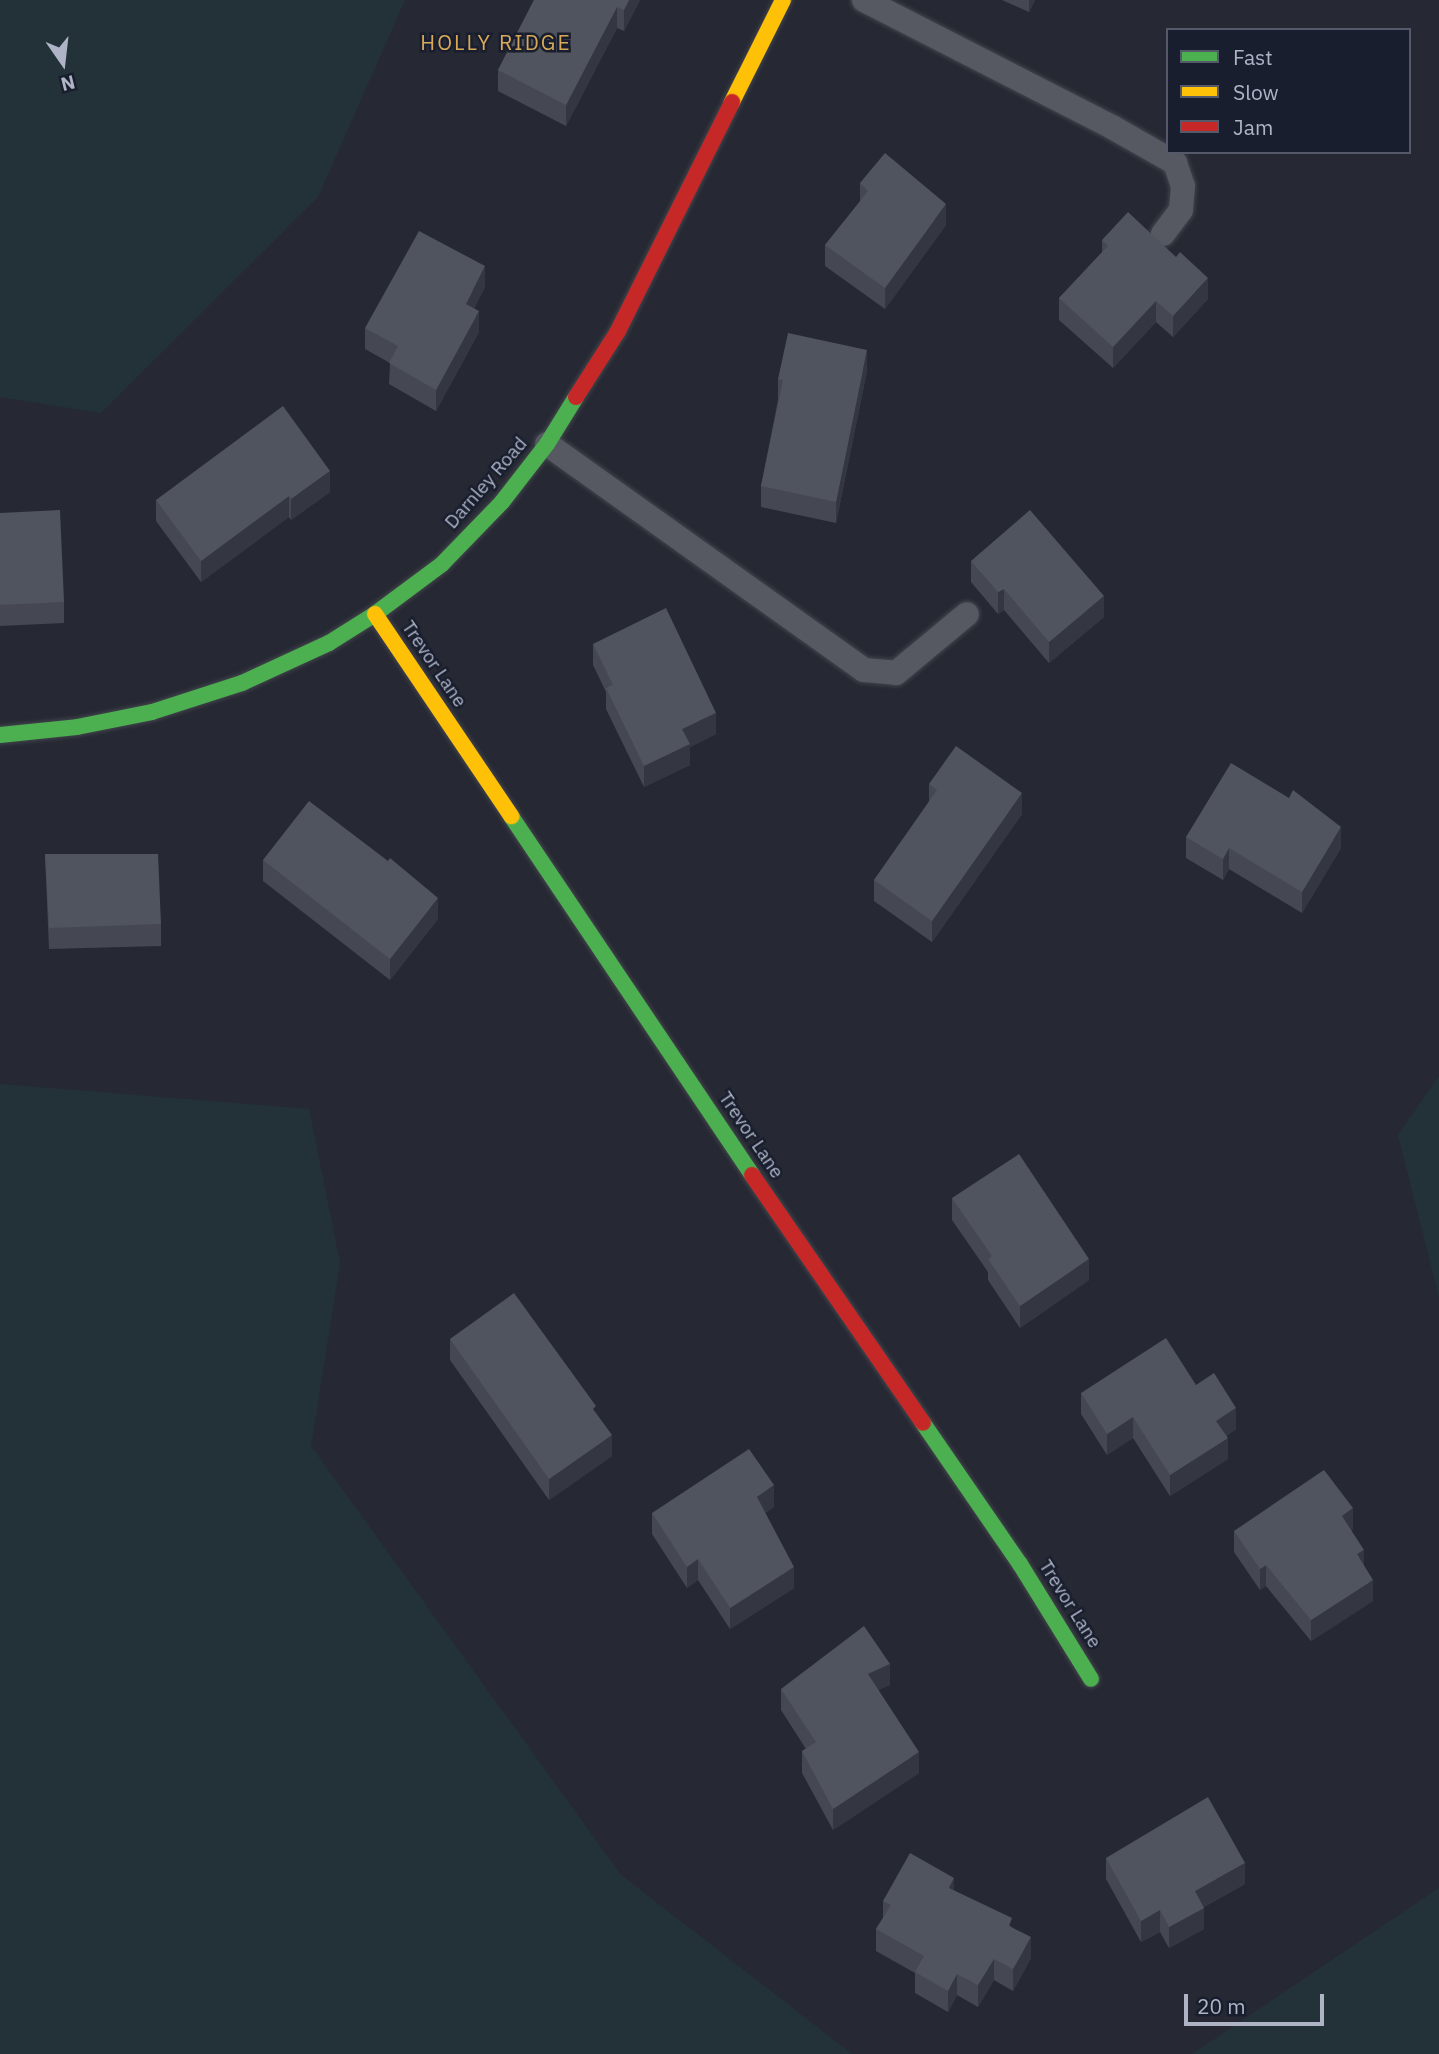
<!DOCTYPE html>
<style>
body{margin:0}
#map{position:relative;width:1439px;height:2054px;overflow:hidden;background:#262933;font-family:"IBM Plex Sans",sans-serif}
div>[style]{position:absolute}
.green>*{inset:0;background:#233239}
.roads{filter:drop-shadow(0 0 2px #42444c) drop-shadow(0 0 2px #42444c)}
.lane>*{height:24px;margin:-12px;padding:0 12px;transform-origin:12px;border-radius:12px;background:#565862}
.fast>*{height:16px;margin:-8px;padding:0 8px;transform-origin:8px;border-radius:8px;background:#4caf50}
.slow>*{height:16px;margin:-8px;padding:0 8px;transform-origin:8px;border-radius:8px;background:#ffc107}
.jam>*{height:16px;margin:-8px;padding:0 8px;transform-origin:8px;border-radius:8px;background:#c62828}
.wall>*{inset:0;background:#454853}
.shaded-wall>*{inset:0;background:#343741}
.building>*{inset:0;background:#50545f}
span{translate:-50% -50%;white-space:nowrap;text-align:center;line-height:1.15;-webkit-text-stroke:5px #191e2e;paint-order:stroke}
.street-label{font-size:19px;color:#aeb3c6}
.neighbourhood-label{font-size:21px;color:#d7a959;letter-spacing:2px}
.legend{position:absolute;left:1166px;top:28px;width:245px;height:126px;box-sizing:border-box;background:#191e2e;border:2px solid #555a6b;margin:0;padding:9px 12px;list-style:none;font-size:21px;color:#aeb3c6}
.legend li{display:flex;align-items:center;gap:14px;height:35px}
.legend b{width:35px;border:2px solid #555a6b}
.north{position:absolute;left:28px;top:28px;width:70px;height:70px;-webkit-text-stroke:5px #191e2e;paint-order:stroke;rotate:166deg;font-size:19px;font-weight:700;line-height:28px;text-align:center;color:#aeb3c6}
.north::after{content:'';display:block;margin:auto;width:24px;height:32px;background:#aeb3c6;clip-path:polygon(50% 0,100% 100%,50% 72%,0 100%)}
.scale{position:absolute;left:1184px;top:1994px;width:140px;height:32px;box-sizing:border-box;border:4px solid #aeb3c6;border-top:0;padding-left:9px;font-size:21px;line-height:24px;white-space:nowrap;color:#aeb3c6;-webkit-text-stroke:5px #191e2e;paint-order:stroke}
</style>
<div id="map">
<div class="green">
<i style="clip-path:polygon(0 0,405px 0,318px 197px,101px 413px,0 397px)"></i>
<i style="clip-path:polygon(1439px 1076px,1439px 1297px,1398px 1135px)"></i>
<i style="clip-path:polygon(0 1084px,309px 1109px,340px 1263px,311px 1446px,621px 1875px,852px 2054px,0 2054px)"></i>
<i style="clip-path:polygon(1439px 1888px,1439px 2054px,1192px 2054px)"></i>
</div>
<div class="roads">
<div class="lane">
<i style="left:864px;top:0;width:279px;rotate:27.1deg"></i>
<i style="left:1112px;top:127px;width:73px;rotate:29.7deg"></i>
<i style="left:1175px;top:163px;width:24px;rotate:71deg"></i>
<i style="left:1183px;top:186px;width:24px;rotate:95deg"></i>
<i style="left:1181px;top:210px;width:30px;rotate:127deg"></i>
<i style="left:547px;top:444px;width:389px;rotate:35.5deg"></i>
<i style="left:864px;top:670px;width:32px;rotate:5deg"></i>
<i style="left:896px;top:673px;width:92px;rotate:-39.7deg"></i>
</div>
<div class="fast">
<i style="left:0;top:735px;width:77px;rotate:-5.9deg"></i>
<i style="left:77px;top:727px;width:76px;rotate:-11.3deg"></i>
<i style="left:152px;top:712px;width:95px;rotate:-17.9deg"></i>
<i style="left:242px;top:683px;width:96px;rotate:-24.7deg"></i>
<i style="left:329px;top:643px;width:54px;rotate:-32.2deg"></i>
<i style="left:375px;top:614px;width:84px;rotate:-36.7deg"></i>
<i style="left:442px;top:564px;width:86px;rotate:-45.9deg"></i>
<i style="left:502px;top:502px;width:73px;rotate:-52.2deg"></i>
<i style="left:547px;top:444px;width:55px;rotate:-58.3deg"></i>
<i style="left:511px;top:816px;width:432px;rotate:56.1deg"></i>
<i style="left:923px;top:1423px;width:171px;rotate:55.5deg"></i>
<i style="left:1020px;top:1564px;width:135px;rotate:58.3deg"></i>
</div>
<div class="slow">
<i style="left:732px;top:102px;width:114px;rotate:-63.4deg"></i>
<i style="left:375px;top:614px;width:244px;rotate:56deg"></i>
</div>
<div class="jam">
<i style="left:576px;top:397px;width:78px;rotate:-57.5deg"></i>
<i style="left:618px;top:331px;width:256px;rotate:-63.5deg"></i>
<i style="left:752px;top:1175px;width:301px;rotate:55.4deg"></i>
</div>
</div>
<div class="wall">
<i style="clip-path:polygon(534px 0,640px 0,624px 31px,617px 28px,566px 126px,498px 91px,498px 70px)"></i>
<i style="clip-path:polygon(1002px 0,1035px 0,1029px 12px)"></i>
<i style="clip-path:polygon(860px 183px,946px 225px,885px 309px,825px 266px,825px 245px,860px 202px)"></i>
<i style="clip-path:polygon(1102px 240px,1208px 299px,1173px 337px,1156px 322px,1113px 368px,1059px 320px,1059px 298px,1102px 252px)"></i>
<i style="clip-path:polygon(485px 287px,474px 308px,479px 332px,436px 411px,389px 384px,390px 363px,365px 349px,365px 328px)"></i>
<i style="clip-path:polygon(867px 371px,836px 523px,761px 507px,761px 486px,778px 400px,778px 379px)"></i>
<i style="clip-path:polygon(330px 492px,291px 520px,289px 517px,201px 582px,156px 521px,156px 500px)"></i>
<i style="clip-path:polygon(0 513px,64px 602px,64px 623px,0 626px)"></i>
<i style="clip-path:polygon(971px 561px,1104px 617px,1049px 663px,1004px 610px,998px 614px,971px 582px)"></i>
<i style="clip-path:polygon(593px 644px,716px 734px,690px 747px,690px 765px,644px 787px,606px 709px,606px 692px,593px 665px)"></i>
<i style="clip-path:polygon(929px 784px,1022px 814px,932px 942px,874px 901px,874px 880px,929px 802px)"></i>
<i style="clip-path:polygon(1289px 798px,1341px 848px,1302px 913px,1229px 869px,1223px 880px,1186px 858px,1186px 837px)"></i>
<i style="clip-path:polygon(45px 854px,161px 924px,161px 946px,49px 949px)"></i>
<i style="clip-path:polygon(263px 860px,388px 861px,438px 919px,390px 980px,263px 881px)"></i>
<i style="clip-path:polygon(952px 1198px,1089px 1280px,1020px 1328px,988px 1280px,988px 1272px,952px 1220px)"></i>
<i style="clip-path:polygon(450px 1339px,596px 1413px,612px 1456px,549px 1500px,450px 1360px)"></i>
<i style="clip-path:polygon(1196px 1385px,1236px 1429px,1226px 1436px,1228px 1459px,1170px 1496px,1133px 1438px,1107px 1455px,1081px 1414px,1081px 1393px)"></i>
<i style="clip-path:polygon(774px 1507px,765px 1513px,794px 1588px,730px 1629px,698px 1580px,687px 1588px,652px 1534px,652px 1513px)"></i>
<i style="clip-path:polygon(1353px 1529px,1351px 1531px,1364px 1565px,1373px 1601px,1311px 1641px,1266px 1586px,1260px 1590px,1234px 1552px,1234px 1531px)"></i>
<i style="clip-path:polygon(890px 1685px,878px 1690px,919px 1773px,833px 1830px,802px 1773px,802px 1751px,806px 1749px,781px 1710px,781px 1689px)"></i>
<i style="clip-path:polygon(1106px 1858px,1245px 1884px,1204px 1907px,1204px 1929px,1169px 1948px,1160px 1932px,1141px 1942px,1106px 1879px)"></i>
<i style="clip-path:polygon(954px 1891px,1012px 1927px,1031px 1958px,1013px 1991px,994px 1980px,978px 2007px,957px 1995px,948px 2012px,915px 1993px,915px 1973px,876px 1951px,876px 1929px,883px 1918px,883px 1901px)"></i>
</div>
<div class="shaded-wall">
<i style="clip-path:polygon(629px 0,640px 0,624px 31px,624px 10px)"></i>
<i style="clip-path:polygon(1029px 0,1035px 0,1029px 12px)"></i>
<i style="clip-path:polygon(617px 7px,617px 28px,566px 126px,566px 105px)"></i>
<i style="clip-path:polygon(946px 204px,946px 225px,885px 309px,885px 288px)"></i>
<i style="clip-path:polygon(485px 266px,485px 287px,466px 325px,466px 304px)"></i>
<i style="clip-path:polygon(1208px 278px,1208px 299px,1173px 337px,1173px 316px)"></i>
<i style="clip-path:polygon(1156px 301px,1156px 322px,1113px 368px,1113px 347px)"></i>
<i style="clip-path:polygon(479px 311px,479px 332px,436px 411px,436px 390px)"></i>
<i style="clip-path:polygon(867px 350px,867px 371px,836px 523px,836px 502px)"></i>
<i style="clip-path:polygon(330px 471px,330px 492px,291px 520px,291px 499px)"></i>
<i style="clip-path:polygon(289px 496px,289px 517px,201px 582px,201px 561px)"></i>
<i style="clip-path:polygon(1004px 589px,1004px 610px,998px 614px,998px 592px)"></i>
<i style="clip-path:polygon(1104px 596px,1104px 617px,1049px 663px,1049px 642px)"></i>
<i style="clip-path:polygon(716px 713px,716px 734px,690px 747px,690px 765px,644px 787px,644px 766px,682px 729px)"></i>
<i style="clip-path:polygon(1022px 793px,1022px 814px,932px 942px,932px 921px)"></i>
<i style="clip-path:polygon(1341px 827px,1341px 848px,1302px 913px,1302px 892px)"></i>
<i style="clip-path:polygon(1229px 848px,1229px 869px,1223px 880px,1223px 859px)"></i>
<i style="clip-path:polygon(438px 898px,438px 919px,390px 980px,390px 959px)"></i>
<i style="clip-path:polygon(1089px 1259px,1089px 1280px,1020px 1328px,1020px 1306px)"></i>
<i style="clip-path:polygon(1236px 1408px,1236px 1429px,1216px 1442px,1216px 1421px)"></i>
<i style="clip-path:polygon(1133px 1417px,1133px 1438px,1107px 1455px,1107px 1434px)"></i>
<i style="clip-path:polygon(612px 1435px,612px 1456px,549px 1500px,549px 1479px)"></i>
<i style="clip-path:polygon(1228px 1438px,1228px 1459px,1170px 1496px,1170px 1475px)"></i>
<i style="clip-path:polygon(774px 1485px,774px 1507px,757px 1518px,757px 1497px)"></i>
<i style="clip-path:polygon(1353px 1508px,1353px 1529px,1342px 1537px,1342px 1516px)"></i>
<i style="clip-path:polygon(1364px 1550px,1364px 1571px,1357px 1554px)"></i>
<i style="clip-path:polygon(698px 1559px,698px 1580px,687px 1588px,687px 1567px)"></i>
<i style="clip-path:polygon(1266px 1565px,1266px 1586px,1260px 1590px,1260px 1569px)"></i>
<i style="clip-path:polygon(794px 1567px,794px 1588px,730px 1629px,730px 1608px)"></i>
<i style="clip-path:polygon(1373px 1580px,1373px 1601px,1311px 1641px,1311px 1620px)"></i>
<i style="clip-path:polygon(890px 1664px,890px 1685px,868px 1695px,868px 1674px)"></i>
<i style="clip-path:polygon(919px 1752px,919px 1773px,833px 1830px,833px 1809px)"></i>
<i style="clip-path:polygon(1245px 1863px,1245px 1884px,1195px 1912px,1195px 1891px)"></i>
<i style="clip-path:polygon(954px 1878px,954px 1899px,949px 1888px)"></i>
<i style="clip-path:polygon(1204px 1908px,1204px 1929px,1169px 1948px,1169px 1927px)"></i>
<i style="clip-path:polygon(1160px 1910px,1160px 1932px,1141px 1942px,1141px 1921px)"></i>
<i style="clip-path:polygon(1031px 1937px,1031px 1958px,1013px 1991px,1013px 1969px)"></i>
<i style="clip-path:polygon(994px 1959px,994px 1980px,978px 2007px,978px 1985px)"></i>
<i style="clip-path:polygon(957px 1974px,957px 1995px,948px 2012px,948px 1991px)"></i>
</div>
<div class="building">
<i style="clip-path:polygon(534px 0,629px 0,624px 10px,617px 7px,566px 105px,498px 70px)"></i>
<i style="clip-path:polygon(885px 153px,946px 204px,885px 288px,825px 245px,868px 191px,860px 183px)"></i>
<i style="clip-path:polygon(1128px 212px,1176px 257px,1180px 252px,1208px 278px,1173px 316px,1156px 301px,1113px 347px,1059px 298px,1108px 246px,1102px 240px)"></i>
<i style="clip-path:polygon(419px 231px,485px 266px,466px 304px,479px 311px,436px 390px,389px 363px,398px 346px,365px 328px)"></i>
<i style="clip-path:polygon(788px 333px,867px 350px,836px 502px,761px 486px,783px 380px,778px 379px)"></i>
<i style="clip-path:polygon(283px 406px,330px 471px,291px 499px,289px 496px,201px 561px,156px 500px)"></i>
<i style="clip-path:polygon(60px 510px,64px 602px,0 605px,0 513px)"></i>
<i style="clip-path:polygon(1030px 510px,1104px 596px,1049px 642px,1004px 589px,998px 592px,971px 561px)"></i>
<i style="clip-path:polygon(666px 608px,716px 713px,682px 729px,690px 744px,644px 766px,606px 688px,613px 685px,593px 644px)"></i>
<i style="clip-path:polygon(956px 746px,1022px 793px,932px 921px,874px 880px,937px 790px,929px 784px)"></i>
<i style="clip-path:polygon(1231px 763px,1289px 798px,1293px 790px,1341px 827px,1302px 892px,1229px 848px,1223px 859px,1186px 837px)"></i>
<i style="clip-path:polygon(309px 801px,388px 861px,390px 858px,438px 898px,390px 959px,263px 860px)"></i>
<i style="clip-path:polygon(45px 854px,158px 854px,161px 924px,49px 928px)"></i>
<i style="clip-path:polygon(1019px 1154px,1089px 1259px,1020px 1306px,988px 1259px,992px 1256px,952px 1198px)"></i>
<i style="clip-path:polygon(514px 1293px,596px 1406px,593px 1409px,612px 1435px,549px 1479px,450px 1339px)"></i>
<i style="clip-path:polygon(1166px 1338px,1196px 1385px,1214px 1373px,1236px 1408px,1216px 1421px,1228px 1438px,1170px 1475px,1133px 1417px,1107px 1434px,1081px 1393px)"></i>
<i style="clip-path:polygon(749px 1449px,774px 1485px,757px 1497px,794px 1567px,730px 1608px,698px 1559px,687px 1567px,652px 1513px)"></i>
<i style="clip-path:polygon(1324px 1470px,1353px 1508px,1342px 1516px,1364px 1550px,1357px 1554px,1373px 1580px,1311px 1620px,1266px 1565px,1260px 1569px,1234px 1531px)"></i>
<i style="clip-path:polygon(864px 1626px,890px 1664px,868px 1674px,919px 1752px,833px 1809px,802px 1751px,816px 1742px,781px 1689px)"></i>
<i style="clip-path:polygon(1208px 1797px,1245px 1863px,1195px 1891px,1204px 1908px,1169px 1927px,1160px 1910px,1141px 1921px,1106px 1858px)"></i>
<i style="clip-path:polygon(910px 1853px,954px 1878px,949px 1888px,1012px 1918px,1009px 1926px,1031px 1937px,1013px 1969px,994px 1959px,978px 1985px,957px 1974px,948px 1991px,915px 1972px,924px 1956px,876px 1929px,891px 1905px,883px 1901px)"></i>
</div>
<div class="street-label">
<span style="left:486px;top:483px;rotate:-49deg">Darnley Road</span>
<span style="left:434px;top:664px;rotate:56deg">Trevor Lane</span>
<span style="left:751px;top:1135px;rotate:56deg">Trevor Lane</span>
<span style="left:1070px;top:1604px;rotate:58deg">Trevor Lane</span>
</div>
<div class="neighbourhood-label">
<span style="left:496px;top:42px">HOLLY RIDGE</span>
</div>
<ul class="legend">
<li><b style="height:9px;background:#4caf50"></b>Fast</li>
<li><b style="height:9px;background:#ffc107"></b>Slow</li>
<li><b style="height:9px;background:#c62828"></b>Jam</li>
</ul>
<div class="north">N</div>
<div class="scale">20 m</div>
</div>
